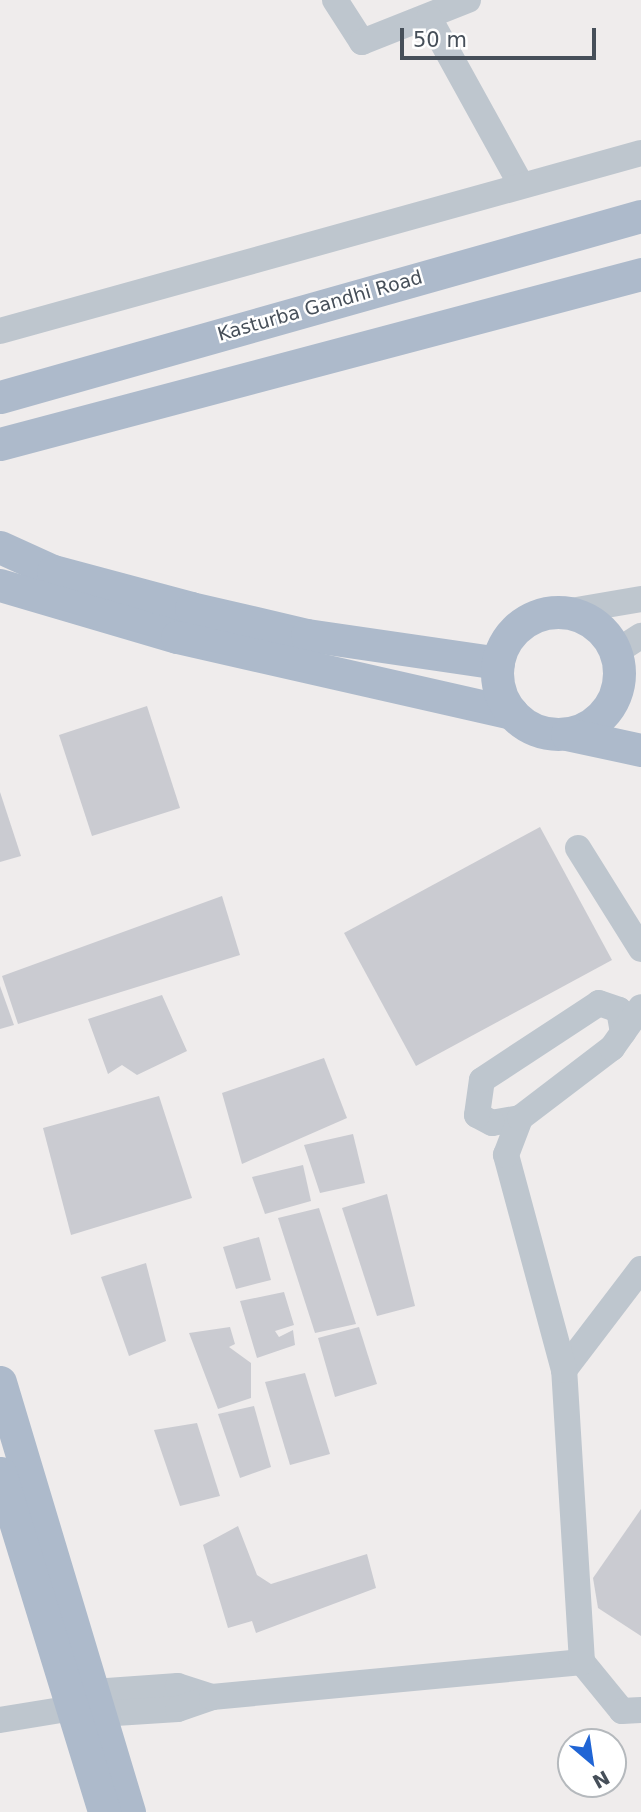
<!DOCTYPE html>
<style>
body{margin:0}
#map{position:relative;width:641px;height:1812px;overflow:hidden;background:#efecec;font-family:"DejaVu Sans",sans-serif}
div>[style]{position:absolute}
.building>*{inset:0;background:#cacbd1}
.minor>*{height:26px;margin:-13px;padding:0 13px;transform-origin:13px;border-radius:13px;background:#bec6ce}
.major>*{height:33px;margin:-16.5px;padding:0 16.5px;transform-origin:16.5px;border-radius:16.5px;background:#adbacb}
.major>.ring{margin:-16.5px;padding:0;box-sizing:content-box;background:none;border:33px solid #adbacb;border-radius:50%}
span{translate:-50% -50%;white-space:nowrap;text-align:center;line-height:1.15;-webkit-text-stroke:5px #fff;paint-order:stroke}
.street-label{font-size:19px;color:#464f59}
.north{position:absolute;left:557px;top:1728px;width:70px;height:70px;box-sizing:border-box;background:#fff;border:2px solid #b5b9bd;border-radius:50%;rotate:151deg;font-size:19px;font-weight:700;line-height:28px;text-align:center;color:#464f59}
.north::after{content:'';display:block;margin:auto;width:24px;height:32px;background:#2065d5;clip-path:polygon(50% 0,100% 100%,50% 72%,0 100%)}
.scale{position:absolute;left:400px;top:28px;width:196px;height:32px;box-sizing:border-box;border:4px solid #464f59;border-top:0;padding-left:9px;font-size:21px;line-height:24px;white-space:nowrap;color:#464f59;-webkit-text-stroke:5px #fff;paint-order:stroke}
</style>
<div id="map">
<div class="building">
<i style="clip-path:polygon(147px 706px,180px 808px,92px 836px,59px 735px)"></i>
<i style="clip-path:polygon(0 792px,21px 856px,0 862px)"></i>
<i style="clip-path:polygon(540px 827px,612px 960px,416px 1066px,344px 933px)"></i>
<i style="clip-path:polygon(222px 896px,240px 955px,18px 1024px,2px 976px)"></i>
<i style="clip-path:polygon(0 986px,14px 1025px,0 1029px)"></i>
<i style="clip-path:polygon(162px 995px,187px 1051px,137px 1075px,122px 1065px,108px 1074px,88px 1019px)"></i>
<i style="clip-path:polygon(324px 1058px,347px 1118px,242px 1164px,222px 1093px)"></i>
<i style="clip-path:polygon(159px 1096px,192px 1198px,71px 1235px,43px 1128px)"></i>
<i style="clip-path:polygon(353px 1134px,365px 1183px,320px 1193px,304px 1145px)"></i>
<i style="clip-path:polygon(303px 1165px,311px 1201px,265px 1214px,252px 1177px)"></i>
<i style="clip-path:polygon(387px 1194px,415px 1306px,377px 1316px,342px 1208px)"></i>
<i style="clip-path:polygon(319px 1208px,356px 1324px,315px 1333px,278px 1218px)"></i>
<i style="clip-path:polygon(259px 1237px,271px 1280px,236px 1289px,223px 1247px)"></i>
<i style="clip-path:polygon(146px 1263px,166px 1341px,129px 1356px,101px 1277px)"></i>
<i style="clip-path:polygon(284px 1292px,294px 1325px,275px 1331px,279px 1337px,293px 1330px,295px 1345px,257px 1358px,240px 1301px)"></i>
<i style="clip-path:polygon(230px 1327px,235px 1344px,229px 1347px,251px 1363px,251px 1398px,218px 1409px,189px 1333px)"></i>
<i style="clip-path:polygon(359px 1327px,377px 1384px,335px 1397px,318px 1338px)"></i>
<i style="clip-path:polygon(305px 1373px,330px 1454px,290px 1465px,265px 1382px)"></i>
<i style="clip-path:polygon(254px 1406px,271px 1467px,240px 1478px,218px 1414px)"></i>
<i style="clip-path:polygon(197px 1423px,220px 1496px,180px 1506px,154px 1430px)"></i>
<i style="clip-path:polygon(641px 1509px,641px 1636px,598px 1608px,593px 1578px)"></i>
<i style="clip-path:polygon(238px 1526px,257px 1575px,271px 1584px,367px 1554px,376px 1588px,256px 1633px,252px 1621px,228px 1628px,203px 1545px)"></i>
</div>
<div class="minor">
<i style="left:335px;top:0;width:50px;rotate:57.3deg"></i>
<i style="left:362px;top:42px;width:114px;rotate:-21.6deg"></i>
<i style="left:429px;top:18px;width:191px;rotate:61.1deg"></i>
<i style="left:0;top:331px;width:665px;rotate:-15.52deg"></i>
<i style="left:565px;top:612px;width:77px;rotate:-9.7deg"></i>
<i style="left:616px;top:652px;width:30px;rotate:-33deg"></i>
<i style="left:578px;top:848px;width:119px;rotate:58deg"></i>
<i style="left:520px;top:1118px;width:28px;rotate:170deg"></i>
<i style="left:492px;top:1123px;width:17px;rotate:-152deg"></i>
<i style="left:477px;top:1115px;width:35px;rotate:-82deg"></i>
<i style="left:482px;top:1080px;width:140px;rotate:-33.3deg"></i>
<i style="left:599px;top:1003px;width:21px;rotate:19deg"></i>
<i style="left:619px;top:1010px;width:23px;rotate:80deg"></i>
<i style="left:564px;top:1370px;width:127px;rotate:-52.7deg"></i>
<i style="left:582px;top:1662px;width:63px;rotate:50.8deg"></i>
<i style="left:622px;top:1711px;width:19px;rotate:-3deg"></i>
<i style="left:93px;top:1692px;width:85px;rotate:-4deg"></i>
<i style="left:178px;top:1686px;width:36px;rotate:18deg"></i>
<i style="left:100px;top:1714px;width:78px;rotate:-3.7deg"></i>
<i style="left:178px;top:1709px;width:36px;rotate:-19deg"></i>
<i style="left:212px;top:1697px;width:372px;rotate:-5.4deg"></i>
<i style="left:582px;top:1662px;width:293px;rotate:-93.5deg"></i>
<i style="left:564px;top:1370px;width:223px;rotate:-105.1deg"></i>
<i style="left:506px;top:1155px;width:40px;rotate:-69deg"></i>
<i style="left:520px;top:1118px;width:116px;rotate:-37.3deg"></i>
<i style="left:612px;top:1048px;width:50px;rotate:-54.7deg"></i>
<i style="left:0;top:1720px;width:74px;rotate:-9.3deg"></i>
</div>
<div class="major">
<i style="left:0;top:397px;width:666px;rotate:-15.77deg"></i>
<i style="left:0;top:444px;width:663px;rotate:-14.85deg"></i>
<i style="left:0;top:547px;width:58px;rotate:24.4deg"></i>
<i style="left:53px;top:571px;width:143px;rotate:15deg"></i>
<i style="left:191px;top:608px;width:119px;rotate:13.1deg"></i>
<i style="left:307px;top:635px;width:193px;rotate:8.3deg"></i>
<i style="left:0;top:585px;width:184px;rotate:16.4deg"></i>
<i style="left:177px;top:637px;width:344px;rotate:12.8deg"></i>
<i class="ring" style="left:497px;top:612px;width:89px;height:89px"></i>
<i style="left:567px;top:734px;width:76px;rotate:12.2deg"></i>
<i style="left:0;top:1382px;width:449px;rotate:73.3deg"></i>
<i style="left:0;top:1473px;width:355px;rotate:72.9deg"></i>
</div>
<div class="street-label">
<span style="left:320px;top:306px;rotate:-16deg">Kasturba Gandhi Road</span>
</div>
<div class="north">N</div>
<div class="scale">50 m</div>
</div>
